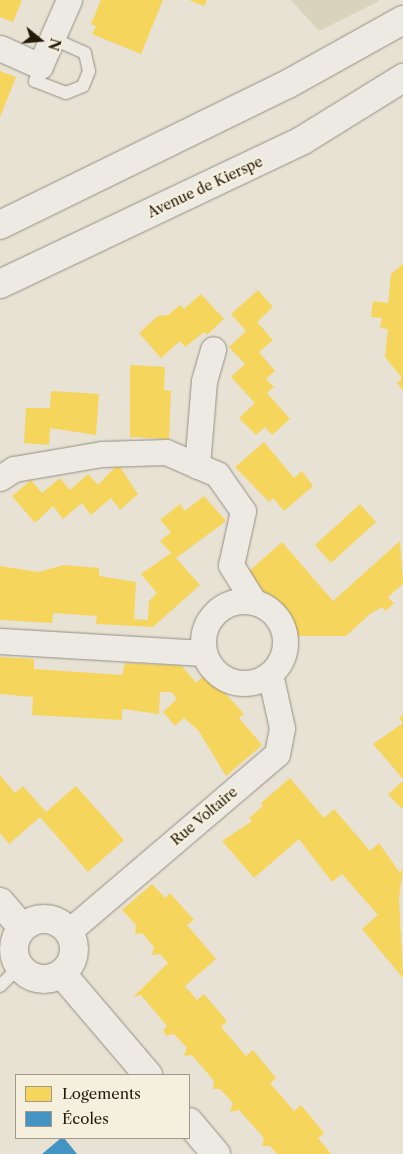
<!DOCTYPE html>
<meta charset="utf-8">
<style>
body{margin:0}
#map{position:relative;width:403px;height:1154px;overflow:hidden;background:#e7e2d3;font-family:"Libre Caslon Text",serif}
div>[style]{position:absolute}
.green>*{inset:0;background:#d9d2bd}
.homes>*{inset:0;background:#f6d55c}
.schools>*{inset:0;background:#4393c3}
.roads{filter:drop-shadow(0 0 1px #938f85) drop-shadow(0 0 1px #938f85)}
.lane>*{height:12px;margin:-6px;padding:0 6px;transform-origin:6px;border-radius:6px;background:#eceae2}
.street>*{height:25px;margin:-12.5px;padding:0 12.5px;transform-origin:12.5px;border-radius:12.5px;background:#eceae2}
.street>.ring{margin:-12.5px;padding:0;box-sizing:content-box;background:none;border:25px solid #eceae2;border-radius:50%}
.secondary>*{height:28px;margin:-14px;padding:0 14px;transform-origin:14px;border-radius:14px;background:#eceae2}
.secondary>.ring{margin:-14px;padding:0;box-sizing:content-box;background:none;border:28px solid #eceae2;border-radius:50%}
span{translate:-50% -50%;white-space:nowrap;text-align:center;line-height:1.15;-webkit-text-stroke:5px #f5efdd;paint-order:stroke}
.street-label{font-size:14px;color:#25190d}
.legend{position:absolute;left:15px;top:1074px;width:175px;height:65px;box-sizing:border-box;background:#f5efdd;border:1px solid #a2998a;margin:0;padding:6px 9px;list-style:none;font-size:15px;color:#25190d}
.legend li{display:flex;align-items:center;gap:10px;height:25px}
.legend b{width:25px;border:1px solid #a2998a}
.north{position:absolute;left:15px;top:15px;width:50px;height:50px;-webkit-text-stroke:4px #f5efdd;paint-order:stroke;rotate:107deg;font-size:14px;font-weight:700;line-height:20px;text-align:center;color:#25190d}
.north::after{content:'';display:block;margin:auto;width:18px;height:22px;background:#25190d;clip-path:polygon(50% 0,100% 100%,50% 72%,0 100%)}
</style>
<div id="map">
<div class="green">
<i style="clip-path:polygon(291px 0,379px 0,379px 1px,319px 31px)"></i>
</div>
<div class="homes">
<i style="clip-path:polygon(0 0,22px 0,13px 22px,0 17px)"></i>
<i style="clip-path:polygon(101px 0,163px 0,141px 54px,92px 34px,96px 26px,91px 24px)"></i>
<i style="clip-path:polygon(189px 0,207px 0,204px 6px)"></i>
<i style="clip-path:polygon(0 71px,16px 77px,0 117px)"></i>
<i style="clip-path:polygon(403px 264px,403px 390px,397px 383px,402px 378px,385px 357px,388px 329px,380px 328px,382px 318px,371px 317px,373px 301px,388px 303px,391px 274px)"></i>
<i style="clip-path:polygon(258px 290px,273px 307px,257px 322px,273px 340px,259px 352px,275px 371px,266px 379px,274px 387px,267px 393px,290px 419px,272px 435px,265px 427px,256px 435px,239px 418px,255px 403px,231px 377px,245px 364px,229px 347px,246px 331px,231px 314px)"></i>
<i style="clip-path:polygon(201px 294px,224px 319px,207px 335px,204px 332px,185px 347px,180px 341px,161px 358px,139px 333px,158px 316px,168px 315px,180px 305px,184px 309px)"></i>
<i style="clip-path:polygon(130px 365px,165px 367px,164px 390px,171px 391px,169px 439px,130px 437px)"></i>
<i style="clip-path:polygon(51px 391px,99px 394px,96px 435px,50px 428px,49px 445px,24px 443px,26px 408px,50px 408px)"></i>
<i style="clip-path:polygon(264px 442px,294px 478px,302px 471px,313px 486px,284px 511px,273px 498px,269px 502px,235px 467px)"></i>
<i style="clip-path:polygon(118px 464px,138px 494px,120px 510px,111px 498px,91px 515px,82px 503px,63px 519px,53px 506px,35px 523px,12px 496px,31px 480px,42px 493px,60px 478px,70px 490px,88px 474px,98px 485px)"></i>
<i style="clip-path:polygon(204px 496px,226px 521px,176px 558px,200px 585px,153px 627px,96px 624px,97px 616px,53px 613px,52px 623px,0 620px,0 566px,38px 572px,64px 565px,99px 568px,99px 576px,136px 582px,134px 619px,148px 620px,149px 601px,157px 593px,141px 574px,171px 553px,160px 541px,171px 532px,160px 520px,180px 504px,185px 511px)"></i>
<i style="clip-path:polygon(360px 504px,376px 522px,331px 563px,315px 545px)"></i>
<i style="clip-path:polygon(400px 541px,403px 584px,388px 597px,394px 603px,386px 611px,382px 607px,370px 614px,346px 636px,295px 636px,285px 624px,289px 620px,247px 573px,282px 542px,333px 601px)"></i>
<i style="clip-path:polygon(0 657px,34px 659px,34px 669px,122px 675px,125px 663px,182px 666px,196px 683px,207px 673px,244px 714px,239px 718px,262px 745px,226px 776px,198px 730px,184px 718px,175px 726px,163px 712px,177px 699px,171px 692px,160px 692px,159px 714px,122px 709px,122px 720px,32px 715px,33px 697px,0 694px)"></i>
<i style="clip-path:polygon(403px 715px,403px 779px,373px 744px,403px 723px,399px 718px)"></i>
<i style="clip-path:polygon(0 775px,15px 793px,23px 786px,46px 812px,76px 786px,124px 840px,88px 872px,40px 817px,9px 844px,0 833px)"></i>
<i style="clip-path:polygon(290px 778px,324px 818px,334px 809px,370px 851px,379px 843px,400px 873px,403px 869px,399px 898px,403px 978px,362px 929px,378px 915px,342px 874px,332px 882px,299px 839px,254px 878px,222px 841px,252px 821px,249px 818px,263px 806px,261px 803px)"></i>
<i style="clip-path:polygon(403px 781px,403px 807px,401px 808px,388px 794px)"></i>
<i style="clip-path:polygon(152px 884px,165px 898px,170px 893px,194px 920px,187px 925px,216px 959px,185px 986px,197px 1000px,204px 994px,227px 1021px,221px 1027px,246px 1056px,253px 1050px,276px 1078px,270px 1083px,294px 1111px,301px 1105px,324px 1133px,318px 1138px,331px 1154px,277px 1154px,270px 1146px,262px 1146px,264px 1138px,239px 1110px,230px 1112px,233px 1103px,220px 1089px,213px 1089px,214px 1081px,192px 1055px,184px 1056px,187px 1048px,174px 1034px,166px 1036px,163px 1030px,167px 1026px,141px 995px,133px 997px,168px 963px,160px 954px,152px 955px,154px 947px,142px 933px,135px 934px,136px 925px,122px 910px)"></i>
</div>
<div class="schools">
<i style="clip-path:polygon(64px 1138px,77px 1154px,42px 1154px,61px 1138px)"></i>
</div>
<div class="roads">
<div class="lane">
<i style="left:40px;top:66px;width:16px;rotate:108deg"></i>
<i style="left:35px;top:81px;width:33px;rotate:21deg"></i>
<i style="left:66px;top:93px;width:18px;rotate:-22deg"></i>
<i style="left:83px;top:86px;width:16px;rotate:-68deg"></i>
<i style="left:89px;top:71px;width:18px;rotate:-103deg"></i>
<i style="left:85px;top:53px;width:36px;rotate:-156deg"></i>
<i style="left:0;top:986px;width:27px;rotate:-45deg"></i>
</div>
<div class="street">
<i style="left:0;top:48px;width:44px;rotate:24.2deg"></i>
<i style="left:40px;top:66px;width:72px;rotate:-66.3deg"></i>
<i style="left:197px;top:466px;width:85px;rotate:-85.3deg"></i>
<i style="left:204px;top:381px;width:33px;rotate:-74deg"></i>
<i style="left:0;top:478px;width:17px;rotate:-33deg"></i>
<i style="left:14px;top:469px;width:89px;rotate:-9.7deg"></i>
<i style="left:102px;top:454px;width:64px;rotate:-1.8deg"></i>
<i style="left:166px;top:452px;width:56px;rotate:23.3deg"></i>
<i style="left:217px;top:474px;width:45px;rotate:54.9deg"></i>
<i style="left:243px;top:511px;width:55px;rotate:102.5deg"></i>
<i style="left:231px;top:565px;width:44px;rotate:58.1deg"></i>
<i class="ring" style="left:203px;top:601px;width:57px;height:57px"></i>
<i style="left:0;top:641px;width:204px;rotate:3.4deg"></i>
<i style="left:69px;top:931px;width:273px;rotate:-40.4deg"></i>
<i style="left:277px;top:754px;width:26px;rotate:-79deg"></i>
<i style="left:282px;top:728px;width:55px;rotate:-102.5deg"></i>
</div>
<div class="secondary">
<i style="left:0;top:225px;width:321px;rotate:-26.1deg"></i>
<i style="left:288px;top:84px;width:132px;rotate:-29.1deg"></i>
<i style="left:0;top:284px;width:335px;rotate:-25.4deg"></i>
<i style="left:303px;top:140px;width:118px;rotate:-31.8deg"></i>
<i style="left:0;top:902px;width:33px;rotate:49deg"></i>
<i class="ring" style="left:14px;top:919px;width:32px;height:32px"></i>
<i style="left:62px;top:974px;width:133px;rotate:49.6deg"></i>
<i style="left:189px;top:1122px;width:42px;rotate:49.8deg"></i>
</div>
</div>
<div class="street-label">
<span style="left:205px;top:187px;rotate:-25deg">Avenue de Kierspe</span>
<span style="left:204px;top:816px;rotate:-40deg">Rue Voltaire</span>
</div>
<ul class="legend">
<li><b style="height:14px;background:#f6d55c"></b>Logements</li>
<li><b style="height:14px;background:#4393c3"></b>Écoles</li>
</ul>
<div class="north">N</div>
</div>
